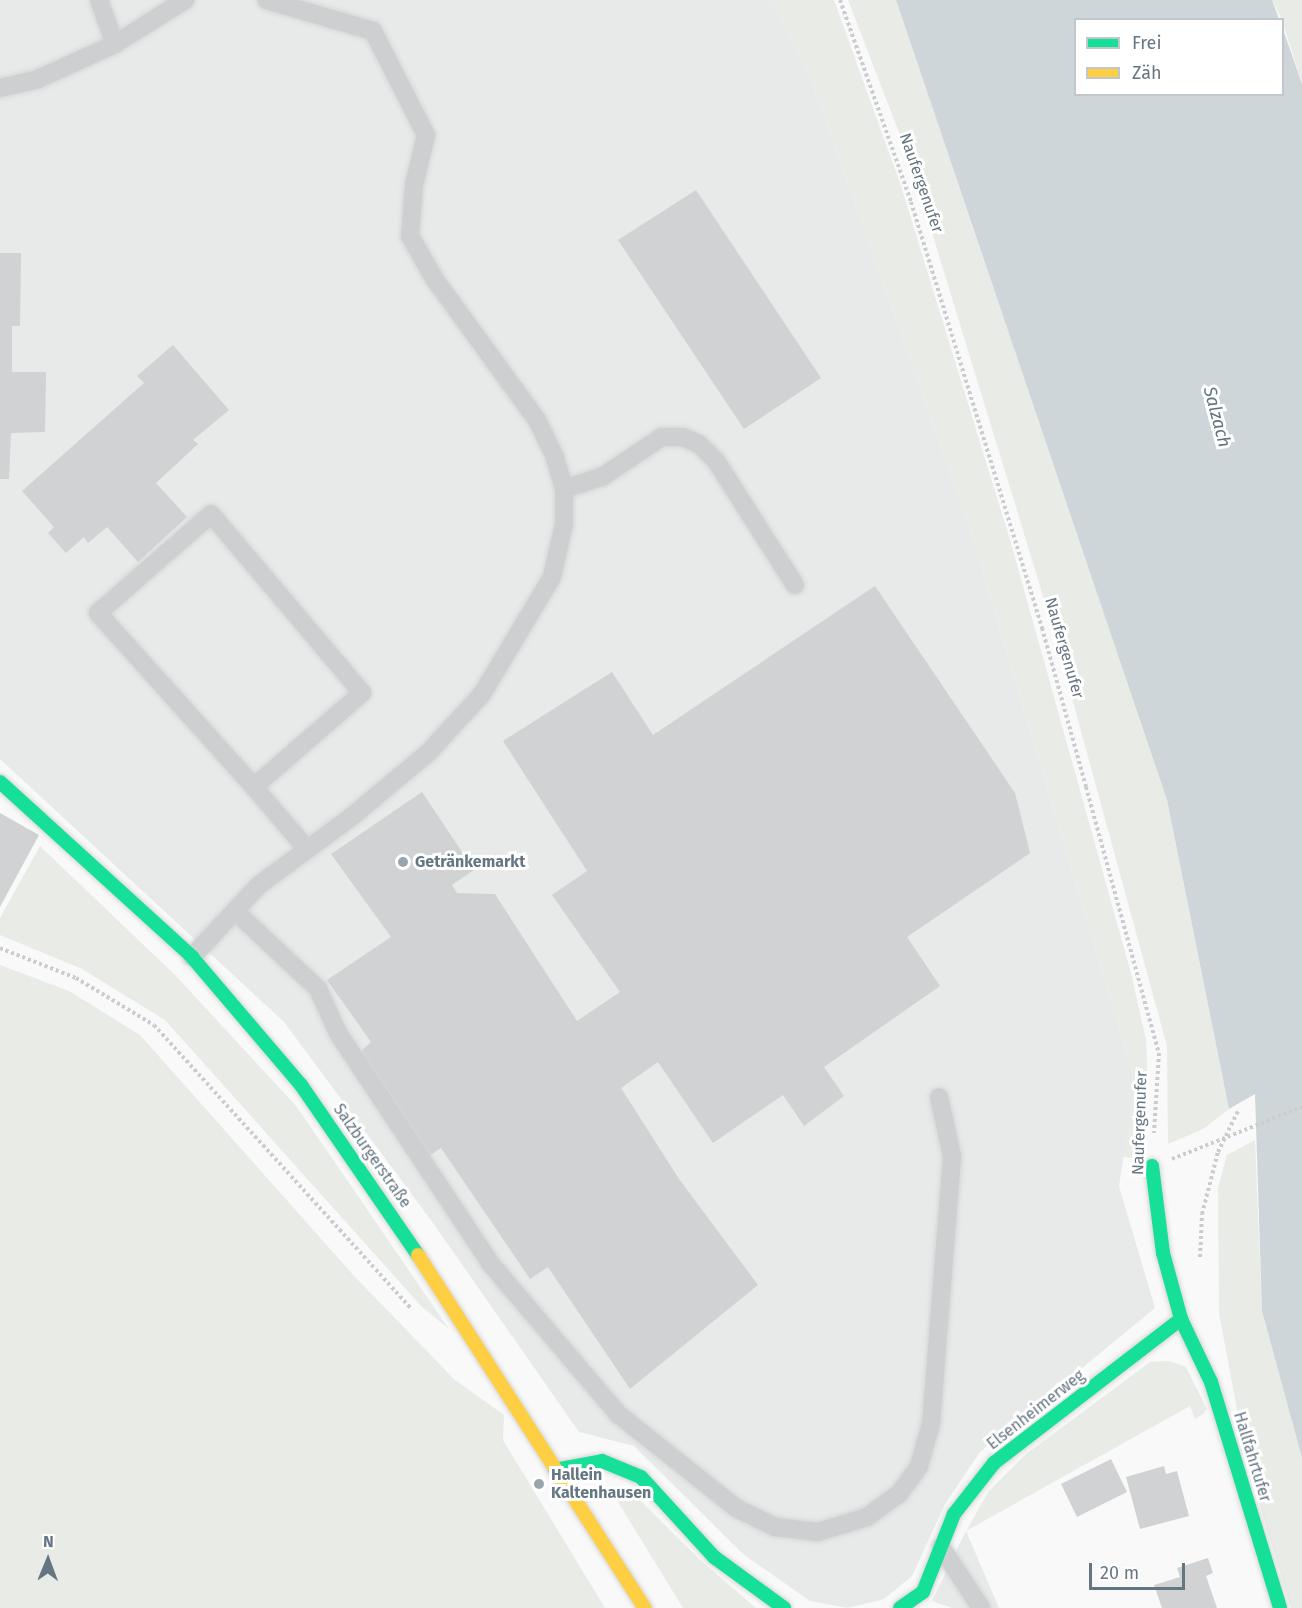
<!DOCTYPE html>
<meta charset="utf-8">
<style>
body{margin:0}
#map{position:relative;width:1302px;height:1608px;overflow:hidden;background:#f9f9f9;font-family:"Fira Sans",sans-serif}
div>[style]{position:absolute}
.built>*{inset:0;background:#e8e9e9}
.green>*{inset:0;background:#e8ebe6}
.water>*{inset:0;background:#ced6d9}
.building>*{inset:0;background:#d0d2d3}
.path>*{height:4px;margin-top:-2px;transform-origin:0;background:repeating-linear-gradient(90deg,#cbcccd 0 3px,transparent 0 6px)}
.roads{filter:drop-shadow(0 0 2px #d5d6d7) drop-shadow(0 0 2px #d5d6d7)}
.lane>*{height:18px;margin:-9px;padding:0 9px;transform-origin:9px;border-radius:9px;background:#cecfd0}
.fast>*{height:14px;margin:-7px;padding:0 7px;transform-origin:7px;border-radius:7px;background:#16e098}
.slow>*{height:14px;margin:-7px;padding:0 7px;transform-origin:7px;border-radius:7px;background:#ffcf43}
.path-bridge>*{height:4px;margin-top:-2px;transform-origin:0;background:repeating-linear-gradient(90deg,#cbcccd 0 3px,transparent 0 6px)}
.dots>*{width:16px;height:16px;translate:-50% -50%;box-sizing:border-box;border:3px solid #fff;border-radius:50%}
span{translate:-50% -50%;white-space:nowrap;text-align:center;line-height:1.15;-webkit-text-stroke:6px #fff;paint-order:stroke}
.street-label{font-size:16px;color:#657683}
.poi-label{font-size:16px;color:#657683;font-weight:700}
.left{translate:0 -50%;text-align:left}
.water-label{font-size:18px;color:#60757c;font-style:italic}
.legend{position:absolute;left:1074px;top:18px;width:210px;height:78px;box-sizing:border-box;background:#fff;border:2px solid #c1c8cd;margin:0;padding:8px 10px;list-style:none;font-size:18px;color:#657683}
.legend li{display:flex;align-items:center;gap:12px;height:30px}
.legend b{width:30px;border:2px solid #c1c8cd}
.north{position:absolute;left:18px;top:1530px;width:60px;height:60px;-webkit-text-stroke:4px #fff;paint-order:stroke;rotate:1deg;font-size:16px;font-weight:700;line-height:24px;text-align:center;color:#657683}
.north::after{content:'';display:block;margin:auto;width:21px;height:27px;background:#657683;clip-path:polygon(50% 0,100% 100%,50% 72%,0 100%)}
.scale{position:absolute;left:1089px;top:1563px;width:96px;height:27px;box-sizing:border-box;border:3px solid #657683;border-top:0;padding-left:8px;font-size:18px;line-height:21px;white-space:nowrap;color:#657683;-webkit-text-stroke:4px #fff;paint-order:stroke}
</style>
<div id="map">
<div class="built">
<i style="clip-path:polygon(0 0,769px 0,809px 74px,969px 526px,1135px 1082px,1119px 1186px,1155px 1308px,980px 1452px,945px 1504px,912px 1576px,884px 1599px,848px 1608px,810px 1601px,743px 1554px,634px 1446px,579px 1432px,433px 1223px,284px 1022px,0 759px)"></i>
<i style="clip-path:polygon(966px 1531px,999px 1608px,952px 1608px,932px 1601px)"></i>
</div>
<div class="green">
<i style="clip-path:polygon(769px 0,834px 0,901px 186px,1011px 543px,1131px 973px,1146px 1040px,1148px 1085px,1140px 1159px,1123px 1157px,1135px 1082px,969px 526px,809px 74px)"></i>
<i style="clip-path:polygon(848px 0,896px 0,1167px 800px,1229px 1109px,1203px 1129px,1168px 1144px,1167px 1046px,1052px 625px,910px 161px)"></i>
<i style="clip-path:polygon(1272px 0,1302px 0,1302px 84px,1282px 20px)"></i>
<i style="clip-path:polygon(40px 846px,176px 976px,297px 1107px,449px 1329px,422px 1307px,165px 1020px,82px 969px,0 935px,0 918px)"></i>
<i style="clip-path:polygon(0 965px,69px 991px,140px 1035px,355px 1277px,455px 1380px,504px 1415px,503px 1440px,605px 1608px,0 1608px)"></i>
<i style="clip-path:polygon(1255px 1140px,1262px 1311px,1302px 1458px,1302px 1608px,1291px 1608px,1247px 1463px,1219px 1313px,1218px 1188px,1227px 1155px)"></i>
<i style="clip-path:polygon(1169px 1361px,1186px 1367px,1207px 1409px,1203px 1414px,1195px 1419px,1190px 1406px,966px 1531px,989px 1491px,1026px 1454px,1150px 1362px)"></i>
<i style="clip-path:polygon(621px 1486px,631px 1491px,700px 1560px,756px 1608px,683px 1608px,610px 1489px)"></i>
</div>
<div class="water">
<i style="clip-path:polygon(896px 0,1272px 0,1279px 19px,1076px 20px,1076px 94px,1282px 94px,1283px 29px,1302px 84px,1302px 1458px,1262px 1311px,1255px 1094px,1229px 1109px,1167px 800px)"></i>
</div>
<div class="building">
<i style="clip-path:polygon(696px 190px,821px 378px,744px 429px,618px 240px)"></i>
<i style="clip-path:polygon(0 253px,21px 253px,20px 326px,12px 326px,12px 372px,46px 372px,45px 432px,11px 433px,9px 479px,0 479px)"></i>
<i style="clip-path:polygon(173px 345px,229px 410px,193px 440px,198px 444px,156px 483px,187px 517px,138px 562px,107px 527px,88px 543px,84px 537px,66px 553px,48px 533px,54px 527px,22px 491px,144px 383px,137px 376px)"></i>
<i style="clip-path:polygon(875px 586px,1015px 793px,1030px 853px,907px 937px,940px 986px,824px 1067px,844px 1096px,804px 1126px,783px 1095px,713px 1143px,658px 1062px,621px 1088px,679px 1179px,758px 1285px,630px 1389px,548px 1267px,530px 1279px,441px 1148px,429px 1156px,360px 1052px,371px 1042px,327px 980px,391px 937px,331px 854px,422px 792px,474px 870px,452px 885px,457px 893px,495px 894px,577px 1021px,620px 992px,552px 895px,587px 871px,503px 741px,612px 672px,653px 735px)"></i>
<i style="clip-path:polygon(0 813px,39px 835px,0 907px)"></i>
<i style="clip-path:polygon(1111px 1459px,1127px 1492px,1077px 1517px,1061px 1484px)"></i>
<i style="clip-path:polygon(1164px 1466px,1166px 1474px,1177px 1471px,1189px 1516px,1140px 1529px,1126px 1477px)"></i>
<i style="clip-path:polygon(1208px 1558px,1213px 1573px,1206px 1576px,1217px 1608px,1162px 1608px,1154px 1585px,1180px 1577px,1177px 1568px)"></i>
</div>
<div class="path">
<i style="left:840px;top:0;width:214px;rotate:70.6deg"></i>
<i style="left:911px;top:202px;width:446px;rotate:72.9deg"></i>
<i style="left:1042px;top:628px;width:165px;rotate:74.5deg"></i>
<i style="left:1086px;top:787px;width:276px;rotate:74.7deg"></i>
<i style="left:1159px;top:1053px;width:80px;rotate:93.6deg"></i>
<i style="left:0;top:948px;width:82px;rotate:21.5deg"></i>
<i style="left:76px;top:978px;width:91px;rotate:31.1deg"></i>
<i style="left:154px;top:1025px;width:384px;rotate:47.8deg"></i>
<i style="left:1200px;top:1257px;width:43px;rotate:-87.3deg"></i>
<i style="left:1202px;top:1214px;width:64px;rotate:-75.5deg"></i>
<i style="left:1218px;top:1152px;width:48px;rotate:-64deg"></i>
</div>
<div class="roads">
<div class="lane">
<i style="left:99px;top:0;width:47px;rotate:70deg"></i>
<i style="left:0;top:88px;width:39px;rotate:-13deg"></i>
<i style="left:38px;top:79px;width:85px;rotate:-24.4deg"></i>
<i style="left:115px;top:44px;width:83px;rotate:-32.2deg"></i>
<i style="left:564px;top:489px;width:40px;rotate:-18deg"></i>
<i style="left:602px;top:477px;width:72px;rotate:-33.7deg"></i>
<i style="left:662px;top:437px;width:21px"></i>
<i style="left:683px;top:437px;width:17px;rotate:24deg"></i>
<i style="left:699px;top:444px;width:24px;rotate:45deg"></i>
<i style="left:716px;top:461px;width:147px;rotate:57.5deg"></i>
<i style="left:254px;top:787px;width:234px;rotate:-131.9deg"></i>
<i style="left:98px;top:613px;width:150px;rotate:-41.2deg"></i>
<i style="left:211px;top:514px;width:234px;rotate:49.8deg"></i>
<i style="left:362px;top:693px;width:143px;rotate:139deg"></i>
<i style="left:254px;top:787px;width:80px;rotate:49.6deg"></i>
<i style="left:235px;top:911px;width:114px;rotate:43.2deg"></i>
<i style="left:318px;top:989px;width:48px;rotate:65.6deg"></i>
<i style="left:338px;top:1033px;width:276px;rotate:56.5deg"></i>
<i style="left:490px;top:1263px;width:198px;rotate:49.7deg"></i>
<i style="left:618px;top:1414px;width:151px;rotate:38.5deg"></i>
<i style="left:736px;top:1508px;width:43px;rotate:26deg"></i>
<i style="left:775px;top:1527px;width:43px;rotate:6.6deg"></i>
<i style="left:818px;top:1532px;width:51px;rotate:-17deg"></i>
<i style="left:867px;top:1517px;width:39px;rotate:-36deg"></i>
<i style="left:899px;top:1494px;width:34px;rotate:-54deg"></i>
<i style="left:919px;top:1466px;width:44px;rotate:-74.1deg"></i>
<i style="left:931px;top:1424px;width:269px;rotate:-85.5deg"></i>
<i style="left:952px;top:1156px;width:60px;rotate:-102.4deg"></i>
<i style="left:192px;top:957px;width:98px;rotate:-47.1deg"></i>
<i style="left:259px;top:885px;width:113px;rotate:-36.4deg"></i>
<i style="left:350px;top:818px;width:102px;rotate:-39.8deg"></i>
<i style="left:428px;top:753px;width:80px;rotate:-47.5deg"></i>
<i style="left:482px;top:694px;width:136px;rotate:-59.1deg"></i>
<i style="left:552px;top:577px;width:54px;rotate:-77.2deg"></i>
<i style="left:564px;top:524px;width:35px;rotate:-90deg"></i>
<i style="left:564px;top:489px;width:33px;rotate:-106deg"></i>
<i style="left:555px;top:457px;width:41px;rotate:-115.9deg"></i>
<i style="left:537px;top:420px;width:175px;rotate:-126deg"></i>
<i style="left:434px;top:278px;width:48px;rotate:-119.7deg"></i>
<i style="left:410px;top:236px;width:51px;rotate:-85.5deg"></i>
<i style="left:414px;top:185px;width:51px;rotate:-76.5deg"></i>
<i style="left:426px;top:135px;width:117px;rotate:-117deg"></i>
<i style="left:373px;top:31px;width:111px;rotate:-163.8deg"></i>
<i style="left:941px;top:1547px;width:73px;rotate:56.7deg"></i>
</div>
<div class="fast">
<i style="left:0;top:782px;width:260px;rotate:42.3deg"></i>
<i style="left:192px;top:957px;width:168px;rotate:49.6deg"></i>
<i style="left:301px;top:1085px;width:206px;rotate:55.5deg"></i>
<i style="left:1152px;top:1166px;width:88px;rotate:82.8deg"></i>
<i style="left:1163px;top:1253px;width:68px;rotate:74.7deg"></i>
<i style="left:1181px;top:1319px;width:70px;rotate:64.5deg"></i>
<i style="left:1211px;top:1382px;width:236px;rotate:73deg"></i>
<i style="left:555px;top:1470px;width:48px;rotate:-10.8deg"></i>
<i style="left:602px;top:1461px;width:42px;rotate:22.3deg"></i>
<i style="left:641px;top:1477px;width:108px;rotate:47.6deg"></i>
<i style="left:714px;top:1557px;width:87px;rotate:36.1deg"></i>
<i style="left:900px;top:1608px;width:28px;rotate:-35deg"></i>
<i style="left:923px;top:1592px;width:84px;rotate:-68.3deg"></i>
<i style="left:954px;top:1514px;width:65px;rotate:-51.9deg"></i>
<i style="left:994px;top:1463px;width:236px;rotate:-37.6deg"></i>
</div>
<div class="slow">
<i style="left:418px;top:1255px;width:420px;rotate:57.3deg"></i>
</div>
</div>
<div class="path-bridge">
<i style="left:1172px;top:1159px;width:140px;rotate:-21.8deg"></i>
</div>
<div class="dots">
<i style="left:403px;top:862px;background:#99a4ac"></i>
<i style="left:539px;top:1484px;background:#99a4ac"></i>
</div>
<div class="street-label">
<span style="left:921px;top:183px;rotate:71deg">Naufergenufer</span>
<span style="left:1064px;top:648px;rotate:74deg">Naufergenufer</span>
<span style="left:1140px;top:1123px;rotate:-88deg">Naufergenufer</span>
<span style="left:372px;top:1156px;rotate:55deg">Salzburgerstraße</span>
<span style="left:1036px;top:1410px;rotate:-38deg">Elsenheimerweg</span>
<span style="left:1252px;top:1457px;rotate:73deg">Hallfahrtufer</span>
</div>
<div class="poi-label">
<span class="left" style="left:415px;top:862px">Getränkemarkt</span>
<span class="left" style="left:551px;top:1484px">Hallein<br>Kaltenhausen</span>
</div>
<div class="water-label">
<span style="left:1217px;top:417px;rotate:75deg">Salzach</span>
</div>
<ul class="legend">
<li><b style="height:8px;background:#16e098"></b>Frei</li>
<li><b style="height:8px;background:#ffcf43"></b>Zäh</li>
</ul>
<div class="north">N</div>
<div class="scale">20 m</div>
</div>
